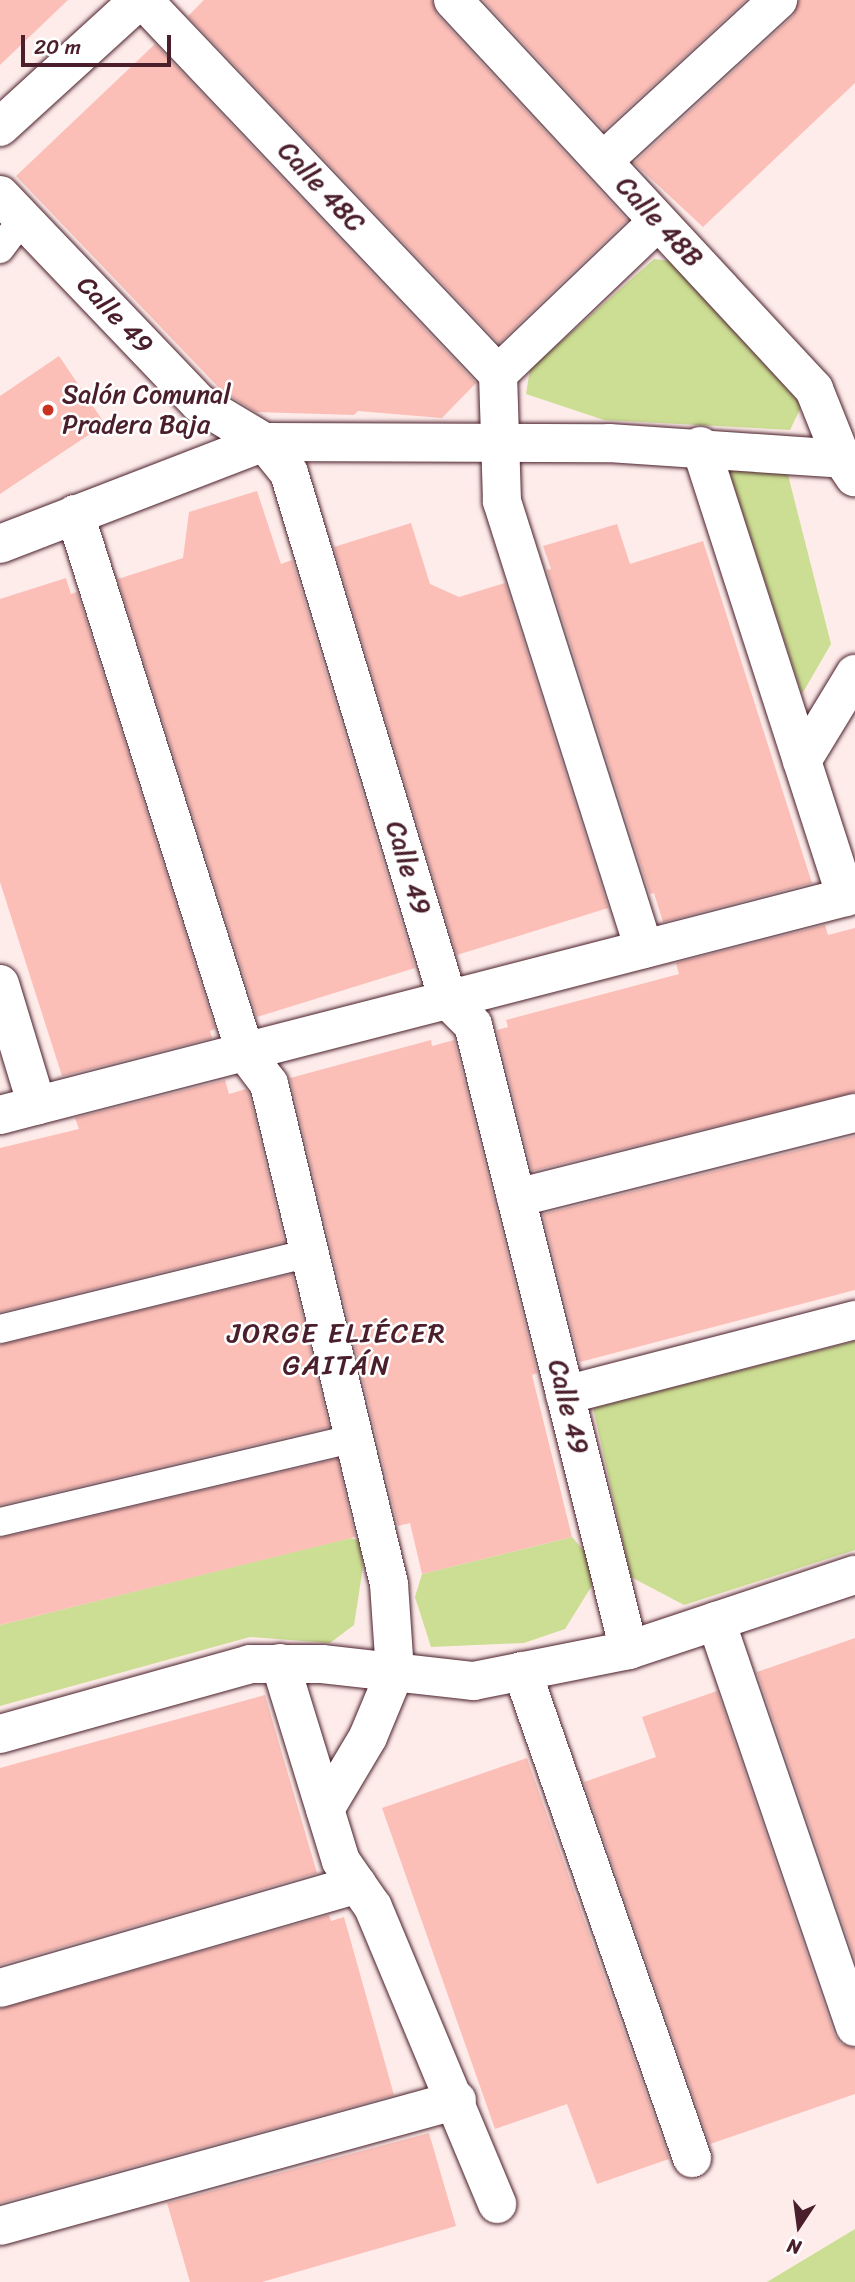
<!DOCTYPE html>
<meta charset="utf-8">
<style>
body{margin:0}
#map{position:relative;width:855px;height:2282px;overflow:hidden;background:#feecea;font-family:Sriracha,sans-serif}
div>[style]{position:absolute}
.green>*{inset:0;background:#ccde93}
.building>*{inset:0;background:#fbbfb8}
.roads{filter:drop-shadow(0 0 2px #4a1f2b) drop-shadow(0 0 2px #4a1f2b)}
.service>*{height:28px;margin:-14px;padding:0 14px;transform-origin:14px;border-radius:14px;background:#fff}
.minor>*{height:38px;margin:-19px;padding:0 19px;transform-origin:19px;border-radius:19px;background:#fff}
.dots>*{width:19px;height:19px;translate:-50% -50%;box-sizing:border-box;border:4px solid #fff;border-radius:50%}
span{translate:-50% -50%;white-space:nowrap;text-align:center;line-height:1.15;-webkit-text-stroke:5px #fff;paint-order:stroke}
.street-label{font-size:26px;color:#4a1f2b}
.poi-label{font-size:26px;color:#4a1f2b}
.left{translate:0 -50%;text-align:left}
.neighbourhood-label{font-size:28px;color:#4a1f2b;letter-spacing:2px}
.north{position:absolute;left:764px;top:2191px;width:70px;height:70px;-webkit-text-stroke:5px #fff;paint-order:stroke;rotate:193deg;font-size:19px;font-weight:700;line-height:28px;text-align:center;color:#4a1f2b}
.north::after{content:'';display:block;margin:auto;width:24px;height:32px;background:#4a1f2b;clip-path:polygon(50% 0,100% 100%,50% 72%,0 100%)}
.scale{position:absolute;left:21px;top:35px;width:150px;height:32px;box-sizing:border-box;border:4px solid #4a1f2b;border-top:0;padding-left:9px;font-size:21px;line-height:24px;white-space:nowrap;color:#4a1f2b;-webkit-text-stroke:5px #fff;paint-order:stroke}
</style>
<div id="map">
<div class="green">
<i style="clip-path:polygon(654px 259px,669px 261px,802px 405px,790px 430px,604px 420px,526px 394px,530px 369px)"></i>
<i style="clip-path:polygon(786px 467px,831px 644px,802px 694px,729px 471px)"></i>
<i style="clip-path:polygon(855px 1341px,855px 1550px,684px 1605px,631px 1577px,593px 1408px)"></i>
<i style="clip-path:polygon(572px 1537px,585px 1552px,593px 1584px,565px 1629px,524px 1643px,431px 1647px,415px 1597px,422px 1574px)"></i>
<i style="clip-path:polygon(350px 1538px,360px 1541px,363px 1567px,354px 1625px,330px 1643px,250px 1637px,0 1706px,0 1625px)"></i>
<i style="clip-path:polygon(855px 2229px,855px 2282px,767px 2282px)"></i>
</div>
<div class="building">
<i style="clip-path:polygon(0 0,68px 0,0 65px)"></i>
<i style="clip-path:polygon(204px 0,432px 0,437px 15px,627px 220px,499px 343px,188px 16px)"></i>
<i style="clip-path:polygon(483px 0,746px 0,604px 130px)"></i>
<i style="clip-path:polygon(799px 0,855px 0,855px 83px,703px 227px,634px 163px,793px 16px)"></i>
<i style="clip-path:polygon(155px 44px,476px 383px,442px 418px,358px 411px,354px 415px,256px 412px,222px 391px,16px 176px)"></i>
<i style="clip-path:polygon(59px 356px,105px 424px,0 494px,0 396px)"></i>
<i style="clip-path:polygon(257px 491px,281px 564px,292px 560px,415px 968px,257px 1017px,118px 579px,183px 558px,189px 512px)"></i>
<i style="clip-path:polygon(411px 523px,430px 584px,459px 597px,505px 583px,608px 908px,457px 955px,334px 547px)"></i>
<i style="clip-path:polygon(617px 524px,630px 564px,703px 541px,812px 883px,663px 922px,654px 893px,650px 894px,547px 570px,551px 569px,543px 546px)"></i>
<i style="clip-path:polygon(66px 578px,71px 594px,77px 592px,215px 1029px,210px 1031px,212px 1038px,62px 1076px,0 882px,0 599px)"></i>
<i style="clip-path:polygon(825px 925px,828px 935px,855px 928px,855px 1092px,532px 1171px,497px 1030px,508px 1027px,506px 1020px,679px 974px,676px 963px)"></i>
<i style="clip-path:polygon(431px 1040px,432px 1046px,454px 1040px,537px 1373px,532px 1375px,572px 1537px,422px 1574px,410px 1523px,398px 1526px,290px 1078px)"></i>
<i style="clip-path:polygon(225px 1080px,229px 1094px,246px 1089px,249px 1094px,284px 1242px,0 1312px,0 1148px,79px 1129px,75px 1118px)"></i>
<i style="clip-path:polygon(855px 1136px,855px 1290px,580px 1362px,543px 1214px)"></i>
<i style="clip-path:polygon(292px 1274px,329px 1427px,0 1505px,0 1345px)"></i>
<i style="clip-path:polygon(337px 1459px,355px 1537px,0 1625px,0 1538px)"></i>
<i style="clip-path:polygon(855px 1638px,855px 1959px,757px 1672px)"></i>
<i style="clip-path:polygon(717px 1691px,834px 2034px,841px 2044px,855px 2048px,855px 2094px,710px 2144px,584px 1782px,656px 1757px,642px 1717px)"></i>
<i style="clip-path:polygon(265px 1695px,317px 1873px,0 1965px,0 1768px)"></i>
<i style="clip-path:polygon(527px 1758px,669px 2159px,597px 2184px,567px 2104px,495px 2129px,382px 1808px)"></i>
<i style="clip-path:polygon(329px 1915px,331px 1921px,344px 1917px,394px 2095px,0 2203px,0 2009px)"></i>
<i style="clip-path:polygon(429px 2133px,456px 2226px,262px 2282px,190px 2282px,167px 2203px)"></i>
</div>
<div class="roads">
<div class="service">
<i style="left:0;top:249px;width:38px;rotate:-53deg"></i>
<i style="left:0;top:1329px;width:319px;rotate:-13.8deg"></i>
<i style="left:0;top:1522px;width:364px;rotate:-13.3deg"></i>
</div>
<div class="minor">
<i style="left:143px;top:0;width:516px;rotate:46.49deg"></i>
<i style="left:453px;top:0;width:531px;rotate:47.14deg"></i>
<i style="left:814px;top:389px;width:75px;rotate:68.2deg"></i>
<i style="left:842px;top:459px;width:22px;rotate:56deg"></i>
<i style="left:0;top:127px;width:188px;rotate:-42.4deg"></i>
<i style="left:603px;top:161px;width:238px;rotate:-42.6deg"></i>
<i style="left:0;top:195px;width:288px;rotate:46.3deg"></i>
<i style="left:199px;top:403px;width:76px;rotate:31deg"></i>
<i style="left:264px;top:442px;width:40px;rotate:51deg"></i>
<i style="left:289px;top:473px;width:550px;rotate:73.21deg"></i>
<i style="left:448px;top:1000px;width:35px;rotate:45deg"></i>
<i style="left:473px;top:1025px;width:644px;rotate:75.99deg"></i>
<i style="left:75px;top:514px;width:564px;rotate:72.46deg"></i>
<i style="left:245px;top:1052px;width:40px;rotate:53deg"></i>
<i style="left:269px;top:1084px;width:514px;rotate:76.5deg"></i>
<i style="left:389px;top:1584px;width:88px;rotate:86.1deg"></i>
<i style="left:395px;top:1672px;width:70px;rotate:112.6deg"></i>
<i style="left:368px;top:1737px;width:84px;rotate:120.8deg"></i>
<i style="left:0;top:544px;width:283px;rotate:-21.1deg"></i>
<i style="left:264px;top:442px;width:345px;rotate:0.2deg"></i>
<i style="left:609px;top:443px;width:234px;rotate:3.9deg"></i>
<i style="left:802px;top:761px;width:102px;rotate:-58.7deg"></i>
<i style="left:644px;top:949px;width:470px;rotate:-107.6deg"></i>
<i style="left:502px;top:501px;width:127px;rotate:-91.8deg"></i>
<i style="left:498px;top:374px;width:221px;rotate:-43.7deg"></i>
<i style="left:0;top:984px;width:127px;rotate:73.1deg"></i>
<i style="left:0;top:1115px;width:874px;rotate:-14.45deg"></i>
<i style="left:846px;top:897px;width:474px;rotate:-107.9deg"></i>
<i style="left:516px;top:1198px;width:349px;rotate:-14.1deg"></i>
<i style="left:565px;top:1395px;width:300px;rotate:-14.5deg"></i>
<i style="left:716px;top:1621px;width:429px;rotate:71.1deg"></i>
<i style="left:280px;top:1663px;width:207px;rotate:72.9deg"></i>
<i style="left:341px;top:1861px;width:56px;rotate:55.2deg"></i>
<i style="left:373px;top:1907px;width:322px;rotate:67.3deg"></i>
<i style="left:522px;top:1671px;width:516px;rotate:70.76deg"></i>
<i style="left:0;top:1734px;width:260px;rotate:-15.6deg"></i>
<i style="left:250px;top:1664px;width:72px"></i>
<i style="left:322px;top:1664px;width:153px;rotate:6.4deg"></i>
<i style="left:474px;top:1681px;width:158px;rotate:-11.3deg"></i>
<i style="left:629px;top:1650px;width:238px;rotate:-18.4deg"></i>
<i style="left:0;top:1988px;width:372px;rotate:-16.2deg"></i>
<i style="left:0;top:2226px;width:474px;rotate:-15.4deg"></i>
</div>
</div>
<div class="dots">
<i style="left:48px;top:410px;background:#c8321e"></i>
</div>
<div class="street-label">
<span style="left:321px;top:187px;rotate:47deg">Calle 48C</span>
<span style="left:659px;top:222px;rotate:47deg">Calle 48B</span>
<span style="left:115px;top:315px;rotate:46deg">Calle 49</span>
<span style="left:408px;top:868px;rotate:73deg">Calle 49</span>
<span style="left:568px;top:1407px;rotate:76deg">Calle 49</span>
</div>
<div class="poi-label">
<span class="left" style="left:62px;top:410px">Salón Comunal<br>Pradera Baja</span>
</div>
<div class="neighbourhood-label">
<span style="left:337px;top:1349px">JORGE ELIÉCER<br>GAITÁN</span>
</div>
<div class="north">N</div>
<div class="scale">20 m</div>
</div>
